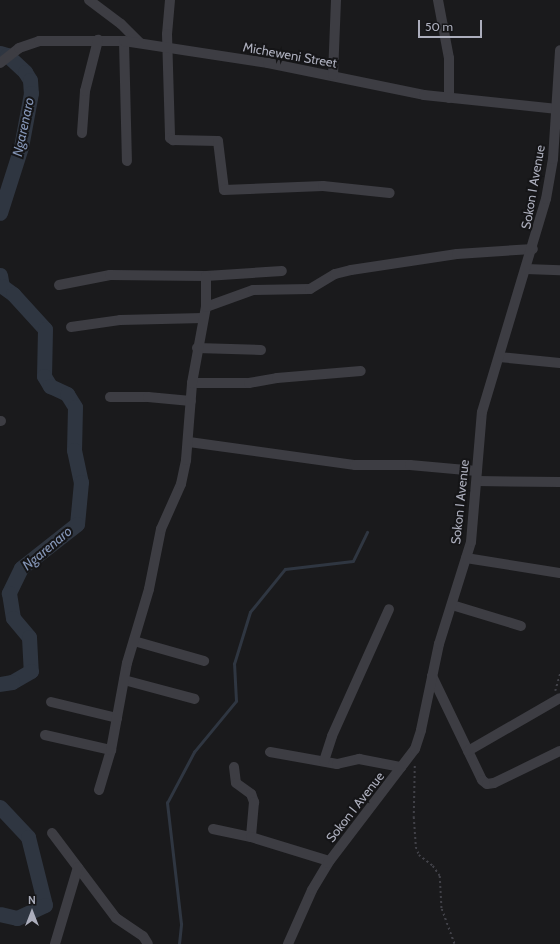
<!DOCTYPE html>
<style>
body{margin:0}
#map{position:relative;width:560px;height:944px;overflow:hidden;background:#1a1a1c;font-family:Cabin,sans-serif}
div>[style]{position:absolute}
.stream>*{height:2.5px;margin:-1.25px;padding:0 1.25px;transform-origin:1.25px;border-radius:1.25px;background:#2f3641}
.river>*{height:15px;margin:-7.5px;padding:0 7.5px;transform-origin:7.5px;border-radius:7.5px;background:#2f3641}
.path>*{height:1.5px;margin-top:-0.75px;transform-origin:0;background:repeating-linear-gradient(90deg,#414148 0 2px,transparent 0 5px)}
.minor>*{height:10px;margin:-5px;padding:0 5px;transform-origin:5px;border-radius:5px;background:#3d3d43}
span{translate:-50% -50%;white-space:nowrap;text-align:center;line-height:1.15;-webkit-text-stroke:4px #151517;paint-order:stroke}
.street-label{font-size:13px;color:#acaebc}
.water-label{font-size:14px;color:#8495b6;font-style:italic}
.north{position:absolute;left:12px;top:892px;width:40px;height:40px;-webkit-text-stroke:3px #151517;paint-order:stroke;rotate:0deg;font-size:11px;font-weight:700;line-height:16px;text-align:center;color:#acaebc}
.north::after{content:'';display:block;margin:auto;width:14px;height:18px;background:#acaebc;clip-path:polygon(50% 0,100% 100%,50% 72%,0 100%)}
.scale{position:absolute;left:418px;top:20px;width:64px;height:18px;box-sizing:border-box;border:2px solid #acaebc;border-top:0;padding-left:5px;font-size:12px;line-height:14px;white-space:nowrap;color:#acaebc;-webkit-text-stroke:3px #151517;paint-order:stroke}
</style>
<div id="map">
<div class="stream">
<i style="left:179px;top:944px;width:20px;rotate:-84deg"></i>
<i style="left:181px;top:924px;width:122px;rotate:-96.6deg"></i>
<i style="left:167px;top:803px;width:58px;rotate:-62.1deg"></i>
<i style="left:194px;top:752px;width:66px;rotate:-50.5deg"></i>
<i style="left:236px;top:701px;width:37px;rotate:-93deg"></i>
<i style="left:234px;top:664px;width:54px;rotate:-72.9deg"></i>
<i style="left:250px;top:612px;width:55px;rotate:-50.9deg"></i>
<i style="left:285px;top:569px;width:68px;rotate:-6.7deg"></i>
<i style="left:353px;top:561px;width:32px;rotate:-64deg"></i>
</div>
<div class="river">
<i style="left:0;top:53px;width:7px;rotate:16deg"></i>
<i style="left:7px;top:55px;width:25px;rotate:43deg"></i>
<i style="left:25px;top:72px;width:9px;rotate:58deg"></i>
<i style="left:30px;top:80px;width:13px;rotate:86deg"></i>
<i style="left:31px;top:93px;width:55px;rotate:100.5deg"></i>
<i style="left:21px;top:147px;width:69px;rotate:107.7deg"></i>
<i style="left:0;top:275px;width:11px;rotate:80deg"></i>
<i style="left:2px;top:286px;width:14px;rotate:36deg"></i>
<i style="left:13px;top:294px;width:47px;rotate:47.6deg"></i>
<i style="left:45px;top:329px;width:47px;rotate:91.2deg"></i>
<i style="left:44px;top:376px;width:12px;rotate:59deg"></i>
<i style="left:50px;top:386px;width:19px;rotate:25deg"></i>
<i style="left:67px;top:394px;width:15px;rotate:58deg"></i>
<i style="left:75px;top:407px;width:43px;rotate:91.3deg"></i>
<i style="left:74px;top:450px;width:33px;rotate:78deg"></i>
<i style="left:81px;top:482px;width:42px;rotate:95.4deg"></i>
<i style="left:77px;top:524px;width:71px;rotate:141.8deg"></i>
<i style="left:21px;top:568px;width:28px;rotate:116deg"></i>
<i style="left:9px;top:593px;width:25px;rotate:81deg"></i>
<i style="left:13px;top:618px;width:25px;rotate:50deg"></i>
<i style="left:29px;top:637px;width:34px;rotate:87deg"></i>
<i style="left:31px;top:671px;width:22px;rotate:150deg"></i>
<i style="left:12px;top:682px;width:12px;rotate:171deg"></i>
<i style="left:0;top:807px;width:41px;rotate:47deg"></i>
<i style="left:28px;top:837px;width:70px;rotate:76deg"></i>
<i style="left:45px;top:905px;width:31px;rotate:155deg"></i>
<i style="left:17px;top:918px;width:17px;rotate:-167deg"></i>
</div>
<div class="path">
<i style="left:555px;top:691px;width:19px;rotate:-74deg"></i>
<i style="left:415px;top:766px;width:51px;rotate:91.1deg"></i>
<i style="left:414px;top:817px;width:30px;rotate:86deg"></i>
<i style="left:416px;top:847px;width:9px;rotate:69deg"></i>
<i style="left:419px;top:855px;width:18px;rotate:38deg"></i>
<i style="left:433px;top:866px;width:12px;rotate:55deg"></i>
<i style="left:440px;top:876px;width:33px;rotate:87deg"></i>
<i style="left:442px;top:909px;width:37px;rotate:70deg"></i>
</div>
<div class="minor">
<i style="left:89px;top:0;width:40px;rotate:37deg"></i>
<i style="left:121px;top:24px;width:27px;rotate:45deg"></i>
<i style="left:170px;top:0;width:34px;rotate:95deg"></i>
<i style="left:167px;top:34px;width:104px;rotate:88.3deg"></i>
<i style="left:170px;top:138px;width:4px;rotate:34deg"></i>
<i style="left:173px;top:140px;width:45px;rotate:1.3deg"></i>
<i style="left:218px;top:141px;width:49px;rotate:83deg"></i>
<i style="left:224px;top:190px;width:99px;rotate:-2.3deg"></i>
<i style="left:323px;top:186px;width:67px;rotate:6deg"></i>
<i style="left:438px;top:0;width:59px;rotate:79.3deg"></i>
<i style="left:449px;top:58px;width:40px;rotate:90deg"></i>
<i style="left:124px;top:41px;width:120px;rotate:88.6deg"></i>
<i style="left:0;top:63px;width:24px;rotate:-38deg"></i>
<i style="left:19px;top:48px;width:21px;rotate:-19deg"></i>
<i style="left:39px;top:41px;width:85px"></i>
<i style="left:124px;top:41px;width:146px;rotate:8.7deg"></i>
<i style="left:268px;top:63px;width:159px;rotate:11.6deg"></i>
<i style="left:424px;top:95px;width:134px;rotate:6deg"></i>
<i style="left:333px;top:75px;width:75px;rotate:-87.7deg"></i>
<i style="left:82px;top:133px;width:42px;rotate:-85.9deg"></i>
<i style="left:85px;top:91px;width:53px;rotate:-75.7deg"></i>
<i style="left:526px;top:269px;width:34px;rotate:2deg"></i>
<i style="left:59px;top:285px;width:52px;rotate:-11.1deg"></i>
<i style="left:110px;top:275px;width:96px;rotate:0.6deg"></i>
<i style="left:206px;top:276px;width:76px;rotate:-3.8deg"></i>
<i style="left:206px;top:307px;width:50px;rotate:-19.9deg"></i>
<i style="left:253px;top:290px;width:57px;rotate:-1deg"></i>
<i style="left:310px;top:289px;width:29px;rotate:-31deg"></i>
<i style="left:335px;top:274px;width:16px;rotate:-14deg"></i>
<i style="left:351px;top:270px;width:107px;rotate:-8.6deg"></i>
<i style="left:457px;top:254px;width:76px;rotate:-3.8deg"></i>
<i style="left:71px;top:327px;width:49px;rotate:-8.1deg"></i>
<i style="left:120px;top:320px;width:83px;rotate:-1.4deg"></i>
<i style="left:197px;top:348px;width:64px;rotate:1.8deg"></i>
<i style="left:499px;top:357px;width:61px;rotate:5.6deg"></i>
<i style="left:192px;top:383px;width:57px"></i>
<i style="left:249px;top:383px;width:28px;rotate:-10deg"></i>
<i style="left:277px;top:378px;width:84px;rotate:-4.8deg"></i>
<i style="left:110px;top:397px;width:38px"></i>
<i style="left:148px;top:397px;width:43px;rotate:5.3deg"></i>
<i style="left:0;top:421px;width:1px"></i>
<i style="left:189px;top:442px;width:168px;rotate:7.9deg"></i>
<i style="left:355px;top:465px;width:55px"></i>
<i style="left:410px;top:465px;width:67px;rotate:5.1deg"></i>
<i style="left:477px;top:481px;width:83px;rotate:0.7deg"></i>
<i style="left:466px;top:558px;width:95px;rotate:9.1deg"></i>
<i style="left:452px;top:605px;width:72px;rotate:16.9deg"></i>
<i style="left:134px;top:641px;width:73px;rotate:15.9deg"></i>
<i style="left:432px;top:676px;width:115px;rotate:64.3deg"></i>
<i style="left:482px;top:780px;width:6px;rotate:39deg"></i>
<i style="left:487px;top:784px;width:7px;rotate:-8deg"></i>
<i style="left:494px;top:783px;width:73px;rotate:-25.9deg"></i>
<i style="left:124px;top:680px;width:73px;rotate:15deg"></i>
<i style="left:51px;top:702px;width:68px;rotate:13.6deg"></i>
<i style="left:45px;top:735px;width:68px;rotate:12.8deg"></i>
<i style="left:468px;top:751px;width:106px;rotate:-29.9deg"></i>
<i style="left:270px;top:752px;width:68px;rotate:10.2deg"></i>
<i style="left:337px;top:764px;width:23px;rotate:-13deg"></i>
<i style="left:359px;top:759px;width:43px;rotate:10.8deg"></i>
<i style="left:324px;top:761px;width:26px;rotate:-72deg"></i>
<i style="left:332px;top:736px;width:139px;rotate:-65.8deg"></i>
<i style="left:234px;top:767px;width:16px;rotate:83deg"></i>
<i style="left:236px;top:783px;width:19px;rotate:36deg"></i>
<i style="left:251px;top:794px;width:9px;rotate:69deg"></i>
<i style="left:254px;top:802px;width:35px;rotate:95deg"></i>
<i style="left:99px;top:790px;width:42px;rotate:-73.3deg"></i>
<i style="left:111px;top:750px;width:88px;rotate:-79.6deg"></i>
<i style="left:127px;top:663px;width:77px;rotate:-73.4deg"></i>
<i style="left:149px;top:589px;width:61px;rotate:-78.7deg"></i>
<i style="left:161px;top:529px;width:49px;rotate:-66deg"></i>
<i style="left:181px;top:484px;width:25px;rotate:-78deg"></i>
<i style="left:186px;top:460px;width:77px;rotate:-85.5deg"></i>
<i style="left:192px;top:383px;width:77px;rotate:-79.6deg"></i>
<i style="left:206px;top:307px;width:31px;rotate:-90deg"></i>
<i style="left:213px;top:829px;width:39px;rotate:12deg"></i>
<i style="left:251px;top:837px;width:82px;rotate:17.1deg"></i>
<i style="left:52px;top:833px;width:106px;rotate:53deg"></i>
<i style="left:116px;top:918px;width:32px;rotate:34deg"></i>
<i style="left:143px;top:936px;width:9px;rotate:58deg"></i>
<i style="left:55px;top:944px;width:80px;rotate:-73.4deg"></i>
<i style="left:288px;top:944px;width:59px;rotate:-66deg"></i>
<i style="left:312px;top:890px;width:31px;rotate:-59deg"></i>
<i style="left:328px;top:863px;width:143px;rotate:-52.7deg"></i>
<i style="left:415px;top:749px;width:20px;rotate:-72deg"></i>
<i style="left:421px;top:730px;width:88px;rotate:-78.2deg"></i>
<i style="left:439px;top:644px;width:107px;rotate:-72.6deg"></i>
<i style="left:471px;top:542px;width:130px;rotate:-85.2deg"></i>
<i style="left:482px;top:412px;width:222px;rotate:-73.3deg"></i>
<i style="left:546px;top:199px;width:41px;rotate:-80.1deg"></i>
<i style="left:553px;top:159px;width:109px;rotate:-86.3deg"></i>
</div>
<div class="street-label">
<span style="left:290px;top:55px;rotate:10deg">Micheweni Street</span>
<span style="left:533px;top:187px;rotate:-80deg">Sokon I Avenue</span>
<span style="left:460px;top:502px;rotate:-84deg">Sokon I Avenue</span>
<span style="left:355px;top:807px;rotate:-52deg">Sokon I Avenue</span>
</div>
<div class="water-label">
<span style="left:23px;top:127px;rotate:-78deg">Ngarenaro</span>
<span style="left:47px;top:548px;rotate:-40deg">Ngarenaro</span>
</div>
<div class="north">N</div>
<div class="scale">50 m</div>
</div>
